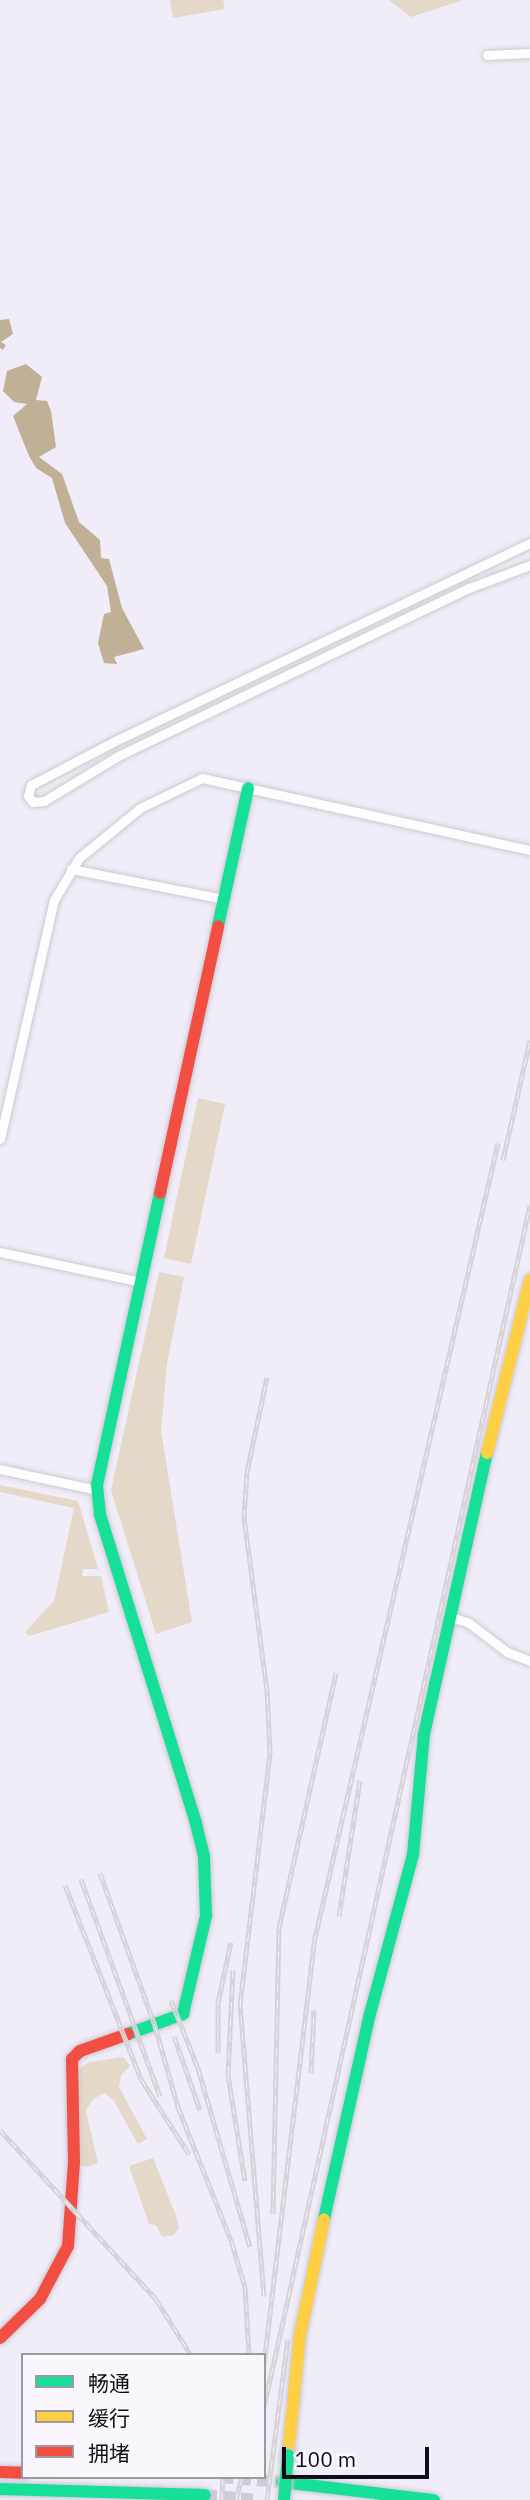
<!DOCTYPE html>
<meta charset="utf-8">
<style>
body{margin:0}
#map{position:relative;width:530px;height:2500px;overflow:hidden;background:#f0ecf8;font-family:"IBM Plex Sans","Noto Sans SC",sans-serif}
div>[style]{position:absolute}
.green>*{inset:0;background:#e4d8c8}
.water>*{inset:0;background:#c0b095}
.secondary-tunnel>*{height:12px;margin-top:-6px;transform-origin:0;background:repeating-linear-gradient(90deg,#cfcbd6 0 12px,transparent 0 18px)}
.roads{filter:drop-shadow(0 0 2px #ccc8d3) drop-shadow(0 0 2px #ccc8d3)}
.street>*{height:9px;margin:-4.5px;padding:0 4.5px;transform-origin:4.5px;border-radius:4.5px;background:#fdfcfe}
.fast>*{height:12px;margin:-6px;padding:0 6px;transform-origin:6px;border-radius:6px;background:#16e098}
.slow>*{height:12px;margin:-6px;padding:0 6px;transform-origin:6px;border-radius:6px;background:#ffcf43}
.jam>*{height:12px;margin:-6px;padding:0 6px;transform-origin:6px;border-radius:6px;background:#f24e42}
.rail>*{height:5px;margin-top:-2.5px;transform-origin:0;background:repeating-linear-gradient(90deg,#f9f7fd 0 8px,#d5d3d8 0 16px);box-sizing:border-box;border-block:2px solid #d5d3d8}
.bridges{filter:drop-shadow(0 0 2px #ccc8d3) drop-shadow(0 0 2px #ccc8d3)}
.fast-bridge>*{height:12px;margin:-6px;padding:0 6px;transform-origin:6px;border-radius:6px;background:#16e098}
span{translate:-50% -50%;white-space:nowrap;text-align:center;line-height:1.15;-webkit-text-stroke:7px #f9f7fd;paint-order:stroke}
.legend{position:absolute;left:21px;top:2353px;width:245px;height:126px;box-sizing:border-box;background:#f9f7fd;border:2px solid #9c99a1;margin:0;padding:9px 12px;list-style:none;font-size:21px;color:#110d16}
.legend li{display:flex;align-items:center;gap:14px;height:35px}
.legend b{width:35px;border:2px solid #9c99a1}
.scale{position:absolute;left:282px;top:2447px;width:147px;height:32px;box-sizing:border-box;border:4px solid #110d16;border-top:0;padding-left:9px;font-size:21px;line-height:24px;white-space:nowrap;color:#110d16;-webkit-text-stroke:5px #f9f7fd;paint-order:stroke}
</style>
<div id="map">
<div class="green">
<i style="clip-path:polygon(170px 0,223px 0,225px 9px,173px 18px)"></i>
<i style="clip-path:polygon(389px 0,460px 0,460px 1px,411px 17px)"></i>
<i style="clip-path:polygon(198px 1098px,225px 1104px,191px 1264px,164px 1258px)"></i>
<i style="clip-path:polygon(159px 1272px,184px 1277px,167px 1364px,161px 1431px,192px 1622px,156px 1634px,111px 1490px)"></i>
<i style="clip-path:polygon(0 1485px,78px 1501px,98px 1569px,83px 1569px,82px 1576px,101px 1576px,109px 1612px,29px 1636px,25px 1632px,54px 1601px,74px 1508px,0 1492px)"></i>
<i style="clip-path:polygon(123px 2057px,130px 2066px,121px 2075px,119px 2087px,147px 2139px,138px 2144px,114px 2101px,105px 2093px,93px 2099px,86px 2111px,98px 2163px,87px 2167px,69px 2163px,65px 2118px,76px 2101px,73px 2072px,90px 2062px)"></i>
<i style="clip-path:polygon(153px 2158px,176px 2216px,179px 2227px,174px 2235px,162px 2237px,156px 2225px,149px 2224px,129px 2166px)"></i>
</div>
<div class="water">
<i style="clip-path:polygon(9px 319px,13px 334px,1px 342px,6px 345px,3px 350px,0 348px,0 320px)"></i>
<i style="clip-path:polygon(26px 364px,42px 377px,36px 400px,47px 401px,51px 411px,56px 447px,39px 457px,62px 474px,79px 522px,100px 540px,101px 558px,109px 559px,122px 608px,144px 649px,114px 657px,117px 664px,104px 663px,98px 643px,104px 614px,111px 612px,107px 586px,65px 523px,52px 478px,36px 468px,29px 456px,13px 416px,27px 404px,14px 402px,3px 391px,7px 371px)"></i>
</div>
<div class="secondary-tunnel">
<i style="left:221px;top:2477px;width:61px;rotate:4.7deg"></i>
<i style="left:205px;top:2495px;width:53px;rotate:5.4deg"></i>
</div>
<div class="roads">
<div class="street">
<i style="left:487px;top:55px;width:43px;rotate:-2.7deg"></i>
<i style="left:530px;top:543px;width:462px;rotate:154.5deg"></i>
<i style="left:113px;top:742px;width:93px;rotate:152.3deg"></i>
<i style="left:31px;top:785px;width:11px;rotate:105deg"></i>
<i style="left:28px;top:796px;width:8px;rotate:50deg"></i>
<i style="left:33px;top:802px;width:11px;rotate:-5deg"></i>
<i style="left:44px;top:801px;width:89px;rotate:-31.2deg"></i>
<i style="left:120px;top:755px;width:387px;rotate:-25.6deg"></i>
<i style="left:469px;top:588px;width:65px;rotate:-20.7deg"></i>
<i style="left:71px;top:869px;width:156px;rotate:11.1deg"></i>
<i style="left:0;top:1139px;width:245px;rotate:-77.3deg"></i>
<i style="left:54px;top:900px;width:49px;rotate:-59.2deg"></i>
<i style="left:79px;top:858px;width:79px;rotate:-39.3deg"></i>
<i style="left:140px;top:808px;width:69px;rotate:-25.8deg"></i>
<i style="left:202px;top:778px;width:336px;rotate:12.4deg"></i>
<i style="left:0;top:1252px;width:144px;rotate:12deg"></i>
<i style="left:0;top:1469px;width:99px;rotate:12.2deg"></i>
<i style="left:448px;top:1616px;width:22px;rotate:18deg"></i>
<i style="left:469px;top:1623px;width:48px;rotate:37.3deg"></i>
<i style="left:507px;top:1652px;width:25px;rotate:21deg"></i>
</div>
<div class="fast">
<i style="left:218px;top:926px;width:141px;rotate:-77.7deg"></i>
<i style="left:128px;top:2034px;width:59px;rotate:-20deg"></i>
<i style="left:183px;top:2014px;width:101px;rotate:-76.8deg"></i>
<i style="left:206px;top:1916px;width:60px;rotate:-91.9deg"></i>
<i style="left:204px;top:1856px;width:34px;rotate:-104deg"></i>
<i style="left:196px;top:1823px;width:324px;rotate:-107.3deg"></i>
<i style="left:100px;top:1514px;width:29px;rotate:-96deg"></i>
<i style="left:97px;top:1485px;width:299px;rotate:-77.8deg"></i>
<i style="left:324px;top:2219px;width:210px;rotate:-77.4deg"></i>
<i style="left:370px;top:2014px;width:165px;rotate:-74.9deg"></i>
<i style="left:413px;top:1855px;width:121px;rotate:-84.8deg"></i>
<i style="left:424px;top:1734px;width:288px;rotate:-77.4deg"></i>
<i style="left:282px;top:2482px;width:153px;rotate:6.8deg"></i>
<i style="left:0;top:2489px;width:205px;rotate:1.7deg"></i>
</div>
<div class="slow">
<i style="left:487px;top:1453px;width:178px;rotate:-76deg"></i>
<i style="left:288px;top:2455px;width:121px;rotate:-84.3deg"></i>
<i style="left:300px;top:2335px;width:118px;rotate:-78.3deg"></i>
</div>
<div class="jam">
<i style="left:160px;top:1193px;width:273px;rotate:-77.7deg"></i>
<i style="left:0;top:2338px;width:56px;rotate:-44.3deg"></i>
<i style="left:40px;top:2299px;width:60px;rotate:-62.2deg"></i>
<i style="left:68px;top:2246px;width:84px;rotate:-85.9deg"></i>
<i style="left:74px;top:2162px;width:103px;rotate:-91.1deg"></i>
<i style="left:72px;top:2059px;width:11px;rotate:-45deg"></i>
<i style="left:80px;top:2051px;width:51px;rotate:-19.5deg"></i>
<i style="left:0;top:2472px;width:23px;rotate:2deg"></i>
</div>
</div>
<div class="rail">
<i style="left:503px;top:1160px;width:123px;rotate:-77.3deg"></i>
<i style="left:100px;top:1873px;width:163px;rotate:70.2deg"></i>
<i style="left:155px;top:2026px;width:84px;rotate:74.1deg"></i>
<i style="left:178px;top:2107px;width:146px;rotate:68.3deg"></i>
<i style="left:232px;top:2243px;width:46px;rotate:73.5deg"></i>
<i style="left:245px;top:2287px;width:68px;rotate:86.6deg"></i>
<i style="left:81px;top:1879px;width:231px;rotate:70deg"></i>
<i style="left:65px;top:1885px;width:208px;rotate:68.6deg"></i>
<i style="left:141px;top:2079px;width:89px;rotate:57.4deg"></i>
<i style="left:339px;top:1916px;width:137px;rotate:-81.2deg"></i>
<i style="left:233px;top:1970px;width:105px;rotate:92.7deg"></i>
<i style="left:228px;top:2075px;width:107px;rotate:80.9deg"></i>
<i style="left:171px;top:2000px;width:73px;rotate:68.3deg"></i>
<i style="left:198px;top:2068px;width:186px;rotate:73.8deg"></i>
<i style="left:174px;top:2036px;width:78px;rotate:70.6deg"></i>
<i style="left:218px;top:2053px;width:50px;rotate:-90deg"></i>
<i style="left:218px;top:2003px;width:62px;rotate:-78deg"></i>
<i style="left:311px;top:2073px;width:63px;rotate:-87.3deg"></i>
<i style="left:0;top:2130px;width:230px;rotate:47.3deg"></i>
<i style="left:156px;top:2299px;width:66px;rotate:58deg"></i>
<i style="left:273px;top:2214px;width:286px;rotate:-88.8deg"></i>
<i style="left:279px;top:1928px;width:262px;rotate:-77.4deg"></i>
<i style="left:264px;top:2296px;width:292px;rotate:-94.7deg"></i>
<i style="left:240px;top:2005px;width:255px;rotate:-83.2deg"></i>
<i style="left:270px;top:1752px;width:62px;rotate:-92.8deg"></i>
<i style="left:267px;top:1690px;width:175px;rotate:-97.6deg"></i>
<i style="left:244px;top:1517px;width:45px;rotate:-86.2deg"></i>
<i style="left:247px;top:1472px;width:97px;rotate:-78.1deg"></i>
<i style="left:264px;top:2364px;width:425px;rotate:-83.2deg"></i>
<i style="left:314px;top:1942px;width:820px;rotate:-77.03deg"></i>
<i style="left:264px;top:2407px;width:1231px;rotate:-77.52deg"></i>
<i style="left:222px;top:2500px;width:23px;rotate:-88deg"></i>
<i style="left:236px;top:2500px;width:24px;rotate:-75deg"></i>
<i style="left:267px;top:2500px;width:162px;rotate:-82.6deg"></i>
</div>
<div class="bridges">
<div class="fast-bridge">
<i style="left:284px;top:2500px;width:45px;rotate:-84.9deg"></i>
</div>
</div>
<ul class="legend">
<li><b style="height:9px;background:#16e098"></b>畅通</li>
<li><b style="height:9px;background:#ffcf43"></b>缓行</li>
<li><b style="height:9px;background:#f24e42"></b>拥堵</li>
</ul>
<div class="scale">100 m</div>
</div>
